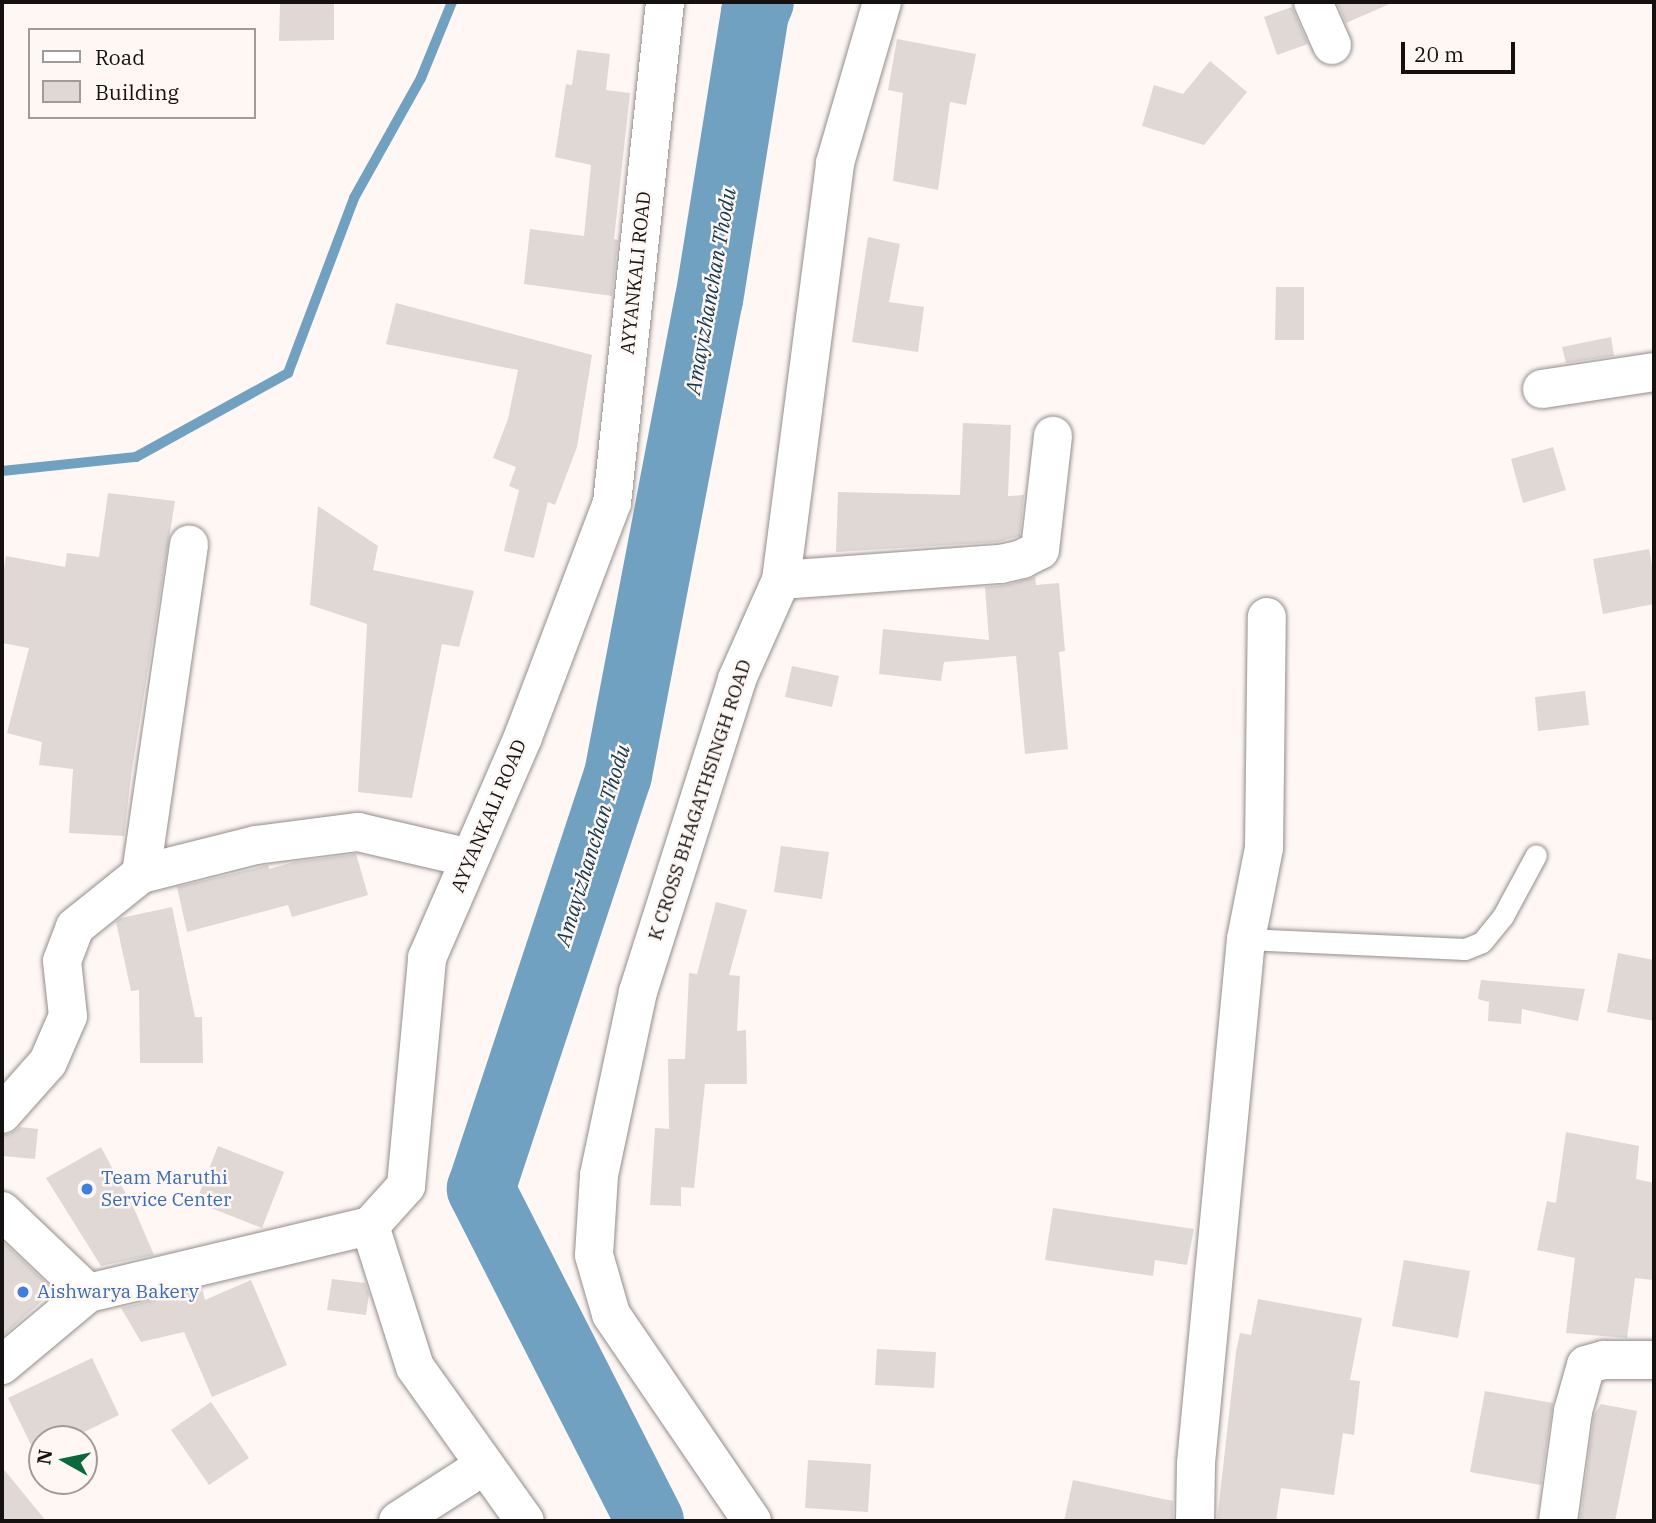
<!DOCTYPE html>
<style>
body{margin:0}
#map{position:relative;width:1656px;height:1523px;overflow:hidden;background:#fef7f4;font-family:"IBM Plex Serif",serif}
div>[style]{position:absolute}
.stream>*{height:10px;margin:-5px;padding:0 5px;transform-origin:5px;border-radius:5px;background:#71a1c0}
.river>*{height:68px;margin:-34px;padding:0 34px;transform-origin:34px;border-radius:34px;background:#71a1c0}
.building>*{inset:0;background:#dfd8d5}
.roads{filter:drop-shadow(0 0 2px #948e8b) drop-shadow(0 0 2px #948e8b)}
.lane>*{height:21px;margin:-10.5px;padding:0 10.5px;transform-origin:10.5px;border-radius:10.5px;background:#fff}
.street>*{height:38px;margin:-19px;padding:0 19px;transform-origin:19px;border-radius:19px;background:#fff}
.dots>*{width:19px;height:19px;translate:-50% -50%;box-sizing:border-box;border:4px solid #fef7f4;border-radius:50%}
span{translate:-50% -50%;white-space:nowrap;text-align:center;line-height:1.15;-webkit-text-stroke:5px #fef7f4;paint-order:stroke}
.street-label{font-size:19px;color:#141110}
.shop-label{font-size:19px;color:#366cbe}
.left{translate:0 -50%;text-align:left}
.water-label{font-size:21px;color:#11384f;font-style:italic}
.frame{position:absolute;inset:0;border:4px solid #141110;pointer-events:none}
.legend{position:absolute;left:28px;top:28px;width:228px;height:91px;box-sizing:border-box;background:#fef7f4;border:2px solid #a09b99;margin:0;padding:9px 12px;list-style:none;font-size:21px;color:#141110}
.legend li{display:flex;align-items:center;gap:14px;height:35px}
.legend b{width:35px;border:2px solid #a09b99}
.north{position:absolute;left:28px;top:1425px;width:70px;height:70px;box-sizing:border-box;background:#fef7f4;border:2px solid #a09b99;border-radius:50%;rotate:279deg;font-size:19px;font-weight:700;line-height:28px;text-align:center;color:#141110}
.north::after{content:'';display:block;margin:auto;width:24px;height:32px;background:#09683c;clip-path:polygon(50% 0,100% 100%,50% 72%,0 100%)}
.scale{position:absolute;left:1401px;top:42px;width:114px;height:32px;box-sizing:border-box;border:4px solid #141110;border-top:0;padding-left:9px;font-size:21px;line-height:24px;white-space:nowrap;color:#141110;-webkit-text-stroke:5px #fef7f4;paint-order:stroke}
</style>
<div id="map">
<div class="stream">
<i style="left:2px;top:471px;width:135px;rotate:-6deg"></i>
<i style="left:136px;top:457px;width:174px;rotate:-28.9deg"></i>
<i style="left:288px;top:373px;width:187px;rotate:-69.3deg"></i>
<i style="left:354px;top:198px;width:137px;rotate:-60.8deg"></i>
<i style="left:421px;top:78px;width:82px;rotate:-67.8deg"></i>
</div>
<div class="river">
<i style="left:650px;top:1521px;width:373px;rotate:-117deg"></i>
<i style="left:481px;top:1189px;width:436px;rotate:-71.7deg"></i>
<i style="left:618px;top:775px;width:484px;rotate:-79.2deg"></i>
<i style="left:709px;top:300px;width:291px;rotate:-80.9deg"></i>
<i style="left:755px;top:13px;width:12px;rotate:-66deg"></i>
</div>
<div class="building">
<i style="clip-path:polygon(280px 2px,334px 2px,334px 40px,279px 41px)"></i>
<i style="clip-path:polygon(1337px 2px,1394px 2px,1346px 23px)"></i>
<i style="clip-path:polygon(1292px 7px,1308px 44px,1277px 55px,1264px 17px)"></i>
<i style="clip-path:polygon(897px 39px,976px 54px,966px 105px,950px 102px,938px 190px,893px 181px,903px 93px,888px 90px)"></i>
<i style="clip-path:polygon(577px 50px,610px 54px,606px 90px,630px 93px,614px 239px,618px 240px,612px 296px,524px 284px,530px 229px,584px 236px,591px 165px,555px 157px,566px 84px,572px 85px)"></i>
<i style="clip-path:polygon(1210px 61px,1247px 92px,1204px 145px,1142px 126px,1154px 85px,1183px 94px)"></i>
<i style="clip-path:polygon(868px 237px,900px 244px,889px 302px,924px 307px,918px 352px,852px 342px)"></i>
<i style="clip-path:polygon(1276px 287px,1304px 287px,1304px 340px,1275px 340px)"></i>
<i style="clip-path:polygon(396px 303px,592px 355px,577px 447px,555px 505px,548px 502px,534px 558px,504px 551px,519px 490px,509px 486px,516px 467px,493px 458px,508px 419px,518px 370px,386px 344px)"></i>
<i style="clip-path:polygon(1611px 337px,1614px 356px,1566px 363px,1562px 347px)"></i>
<i style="clip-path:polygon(963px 423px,1011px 425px,1008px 496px,1024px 495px,1020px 536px,998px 542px,836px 552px,838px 492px,960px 495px)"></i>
<i style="clip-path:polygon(1553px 447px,1566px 490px,1523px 503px,1511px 459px)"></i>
<i style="clip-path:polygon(108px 493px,175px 501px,131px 776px,124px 836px,69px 833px,73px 769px,39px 765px,42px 742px,7px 733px,29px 648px,2px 643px,2px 580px,6px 556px,65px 567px,67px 553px,99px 557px)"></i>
<i style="clip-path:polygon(318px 506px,378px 546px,373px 570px,474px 591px,459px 647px,442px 644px,412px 798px,358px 792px,367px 624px,310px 605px)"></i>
<i style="clip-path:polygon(1649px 549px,1654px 577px,1654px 604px,1603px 614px,1593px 559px)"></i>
<i style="clip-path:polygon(1035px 577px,1036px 585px,1059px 583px,1065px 651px,1059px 652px,1068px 749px,1025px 754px,1016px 656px,944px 662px,941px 681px,879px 674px,883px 629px,989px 640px,985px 587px,1006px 585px)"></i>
<i style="clip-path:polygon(792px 666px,839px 676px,832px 707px,785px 697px)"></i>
<i style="clip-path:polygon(1585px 691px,1589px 725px,1538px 731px,1535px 697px)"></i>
<i style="clip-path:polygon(781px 846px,829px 852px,822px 899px,774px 892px)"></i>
<i style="clip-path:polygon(356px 854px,368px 895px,292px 917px,288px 905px,187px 932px,177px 887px,260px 867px,268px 865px,269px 869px,294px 862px)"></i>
<i style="clip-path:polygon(716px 902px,747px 910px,729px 975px,740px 976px,737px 1031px,746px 1030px,747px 1084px,705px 1084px,694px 1188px,681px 1187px,681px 1206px,650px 1205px,655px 1128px,669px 1129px,668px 1059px,685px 1059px,689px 973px,697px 974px)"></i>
<i style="clip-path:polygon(172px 907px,195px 1017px,202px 1017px,203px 1063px,140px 1063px,139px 990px,131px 991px,116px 922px,121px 918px)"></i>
<i style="clip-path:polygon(1618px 953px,1654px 960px,1654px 1021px,1607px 1012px)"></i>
<i style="clip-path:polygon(1481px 980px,1585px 989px,1578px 1021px,1522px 1009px,1521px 1024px,1488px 1021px,1489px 1002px,1478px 999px)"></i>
<i style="clip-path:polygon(20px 1127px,38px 1129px,35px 1159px,2px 1156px,2px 1135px,10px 1134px)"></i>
<i style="clip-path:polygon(1566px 1132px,1639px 1146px,1636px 1179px,1654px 1183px,1654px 1280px,1635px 1278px,1627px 1338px,1566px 1333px,1575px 1258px,1537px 1250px,1547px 1201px,1556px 1203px)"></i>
<i style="clip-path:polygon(218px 1146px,284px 1172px,262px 1228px,196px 1202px)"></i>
<i style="clip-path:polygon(101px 1147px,135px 1211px,154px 1255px,101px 1266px,46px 1178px)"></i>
<i style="clip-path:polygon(1053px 1208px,1194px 1229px,1187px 1265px,1155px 1260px,1153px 1276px,1045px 1260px)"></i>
<i style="clip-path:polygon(2px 1241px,54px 1290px,2px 1337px)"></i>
<i style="clip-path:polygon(1404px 1260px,1470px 1271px,1458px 1338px,1392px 1326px)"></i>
<i style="clip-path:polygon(332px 1279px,365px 1283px,369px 1294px,366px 1315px,327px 1310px)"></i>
<i style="clip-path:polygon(251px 1280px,287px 1365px,212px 1397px,184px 1332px,141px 1342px,121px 1308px,202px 1288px,205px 1300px)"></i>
<i style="clip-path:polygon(1258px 1299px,1362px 1318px,1350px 1380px,1360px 1381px,1354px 1435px,1343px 1433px,1334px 1495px,1281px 1488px,1276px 1521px,1217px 1521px,1236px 1352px,1240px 1333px,1251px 1335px)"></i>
<i style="clip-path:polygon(877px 1349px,936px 1352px,934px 1388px,875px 1385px)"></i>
<i style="clip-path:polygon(92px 1358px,119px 1415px,70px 1439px,42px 1439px,42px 1452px,36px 1455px,8px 1398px)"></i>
<i style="clip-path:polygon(1485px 1391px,1553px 1403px,1541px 1485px,1470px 1472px)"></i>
<i style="clip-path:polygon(211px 1402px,249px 1458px,209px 1485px,171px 1430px)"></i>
<i style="clip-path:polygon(1601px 1404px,1637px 1411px,1615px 1521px,1580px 1521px,1594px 1415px)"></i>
<i style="clip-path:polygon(808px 1460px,871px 1464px,868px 1512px,805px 1508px)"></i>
<i style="clip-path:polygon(2px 1467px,46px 1521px,2px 1521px)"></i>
<i style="clip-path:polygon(1073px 1480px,1173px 1501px,1173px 1521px,1064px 1521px)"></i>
</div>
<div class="roads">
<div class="lane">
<i style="left:1246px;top:939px;width:219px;rotate:2.6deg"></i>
<i style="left:1465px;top:949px;width:18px;rotate:-22deg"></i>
<i style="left:1482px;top:942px;width:33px;rotate:-51deg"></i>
<i style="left:1503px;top:916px;width:69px;rotate:-61.6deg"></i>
</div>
<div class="street">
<i style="left:1313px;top:2px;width:47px;rotate:66.2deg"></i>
<i style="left:1542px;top:389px;width:113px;rotate:-8.6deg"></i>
<i style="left:781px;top:580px;width:221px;rotate:-4.2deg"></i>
<i style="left:1001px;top:564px;width:22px;rotate:-13deg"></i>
<i style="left:1022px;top:559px;width:20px;rotate:-27deg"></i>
<i style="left:1040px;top:550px;width:115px;rotate:-83.5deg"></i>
<i style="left:141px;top:874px;width:119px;rotate:-14.2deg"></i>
<i style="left:256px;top:845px;width:103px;rotate:-7.3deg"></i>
<i style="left:358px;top:832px;width:115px;rotate:13.1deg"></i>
<i style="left:2px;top:1114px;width:69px;rotate:-48.5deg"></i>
<i style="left:48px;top:1062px;width:50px;rotate:-66.5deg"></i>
<i style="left:68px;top:1016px;width:55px;rotate:-96.2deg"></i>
<i style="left:62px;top:961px;width:36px;rotate:-69deg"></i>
<i style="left:75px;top:927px;width:85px;rotate:-38.8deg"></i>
<i style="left:141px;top:874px;width:333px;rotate:-81.7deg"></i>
<i style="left:2px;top:1211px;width:119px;rotate:43.6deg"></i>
<i style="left:370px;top:1226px;width:148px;rotate:72.3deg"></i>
<i style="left:415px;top:1367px;width:189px;rotate:54.5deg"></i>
<i style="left:2px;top:1365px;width:112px;rotate:-39.9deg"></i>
<i style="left:88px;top:1293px;width:290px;rotate:-13.4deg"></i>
<i style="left:370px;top:1226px;width:54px;rotate:-48deg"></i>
<i style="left:406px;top:1186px;width:229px;rotate:-84.7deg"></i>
<i style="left:427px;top:958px;width:241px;rotate:-66.5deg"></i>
<i style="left:523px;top:737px;width:250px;rotate:-69.2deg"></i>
<i style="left:612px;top:503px;width:504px;rotate:-83.96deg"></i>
<i style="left:398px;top:1521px;width:103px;rotate:-32.8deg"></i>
<i style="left:752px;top:1521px;width:250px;rotate:-124.3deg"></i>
<i style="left:611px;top:1314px;width:61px;rotate:-106.1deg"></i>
<i style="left:594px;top:1255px;width:80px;rotate:-86.4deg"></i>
<i style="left:599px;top:1175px;width:187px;rotate:-78deg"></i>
<i style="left:638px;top:992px;width:328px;rotate:-72.4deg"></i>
<i style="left:737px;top:679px;width:108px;rotate:-66deg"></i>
<i style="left:781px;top:580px;width:420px;rotate:-82.6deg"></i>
<i style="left:835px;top:163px;width:168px;rotate:-73.7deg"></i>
<i style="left:1195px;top:1521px;width:58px;rotate:-89deg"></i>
<i style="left:1196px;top:1463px;width:526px;rotate:-84.55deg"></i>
<i style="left:1246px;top:939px;width:93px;rotate:-78.8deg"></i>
<i style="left:1264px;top:848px;width:231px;rotate:-89.3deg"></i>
<i style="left:1558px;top:1521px;width:111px;rotate:-82.2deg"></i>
<i style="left:1573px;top:1411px;width:48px;rotate:-74.2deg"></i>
<i style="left:1586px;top:1365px;width:19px;rotate:-16deg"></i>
<i style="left:1604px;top:1360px;width:50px"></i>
</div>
</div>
<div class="dots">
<i style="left:87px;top:1189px;background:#3f7fe0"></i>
<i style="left:23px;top:1292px;background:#3f7fe0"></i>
</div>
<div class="street-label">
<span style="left:636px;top:273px;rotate:-84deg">AYYANKALI ROAD</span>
<span style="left:700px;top:800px;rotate:-72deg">K CROSS BHAGATHSINGH ROAD</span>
<span style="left:489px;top:816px;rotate:-67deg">AYYANKALI ROAD</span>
</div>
<div class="shop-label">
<span class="left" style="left:101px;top:1189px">Team Maruthi<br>Service Center</span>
<span class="left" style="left:37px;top:1292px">Aishwarya Bakery</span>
</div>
<div class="water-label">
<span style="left:710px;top:291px;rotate:-80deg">Amayizhanchan Thodu</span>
<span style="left:592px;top:845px;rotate:-73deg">Amayizhanchan Thodu</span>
</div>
<div class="frame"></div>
<ul class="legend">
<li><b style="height:9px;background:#fff"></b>Road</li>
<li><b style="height:19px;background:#dfd8d5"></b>Building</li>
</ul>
<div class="north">N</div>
<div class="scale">20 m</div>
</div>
